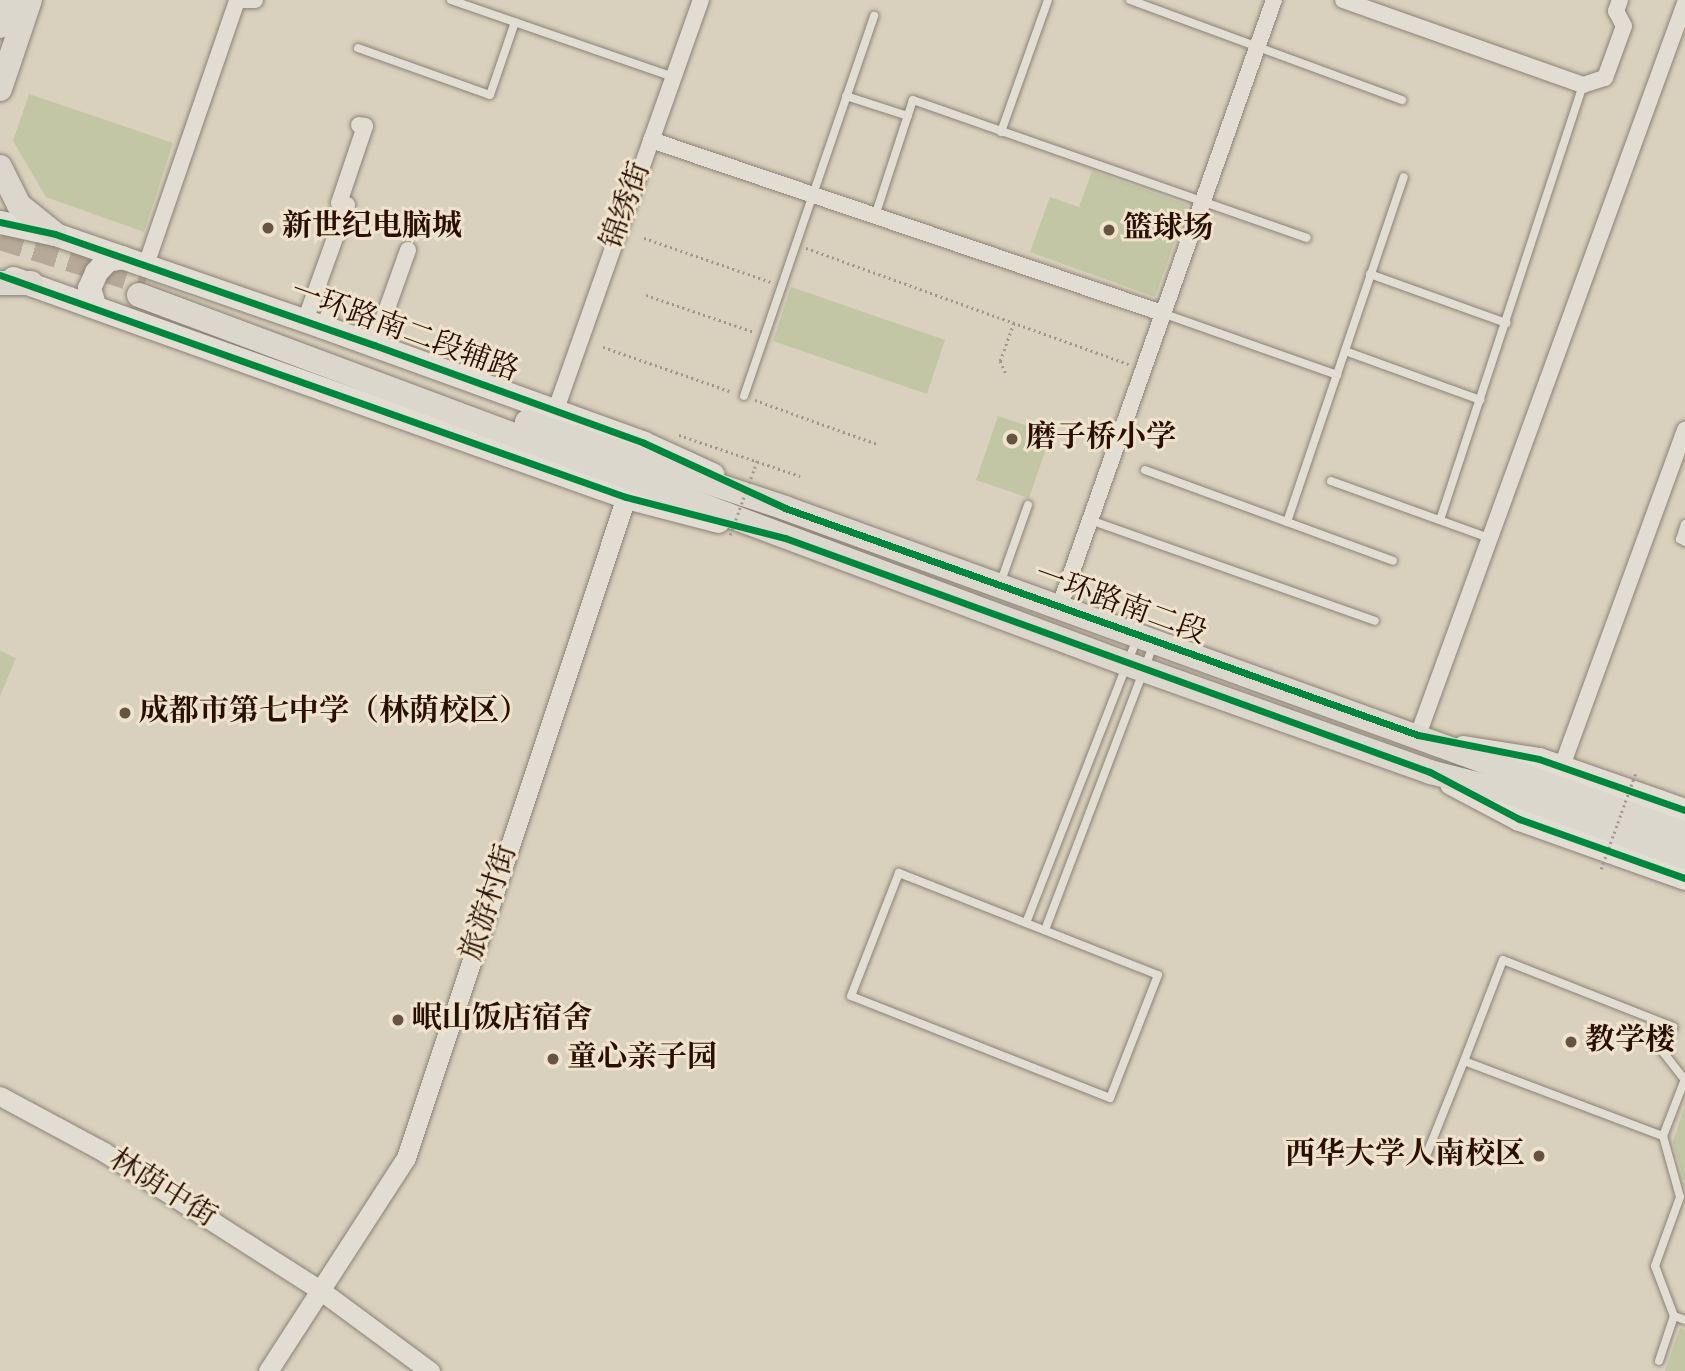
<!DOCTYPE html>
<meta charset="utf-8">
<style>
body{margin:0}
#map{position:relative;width:1685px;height:1371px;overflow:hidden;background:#d9d0bd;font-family:"Sorts Mill Goudy","Noto Serif SC",serif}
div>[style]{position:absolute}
.green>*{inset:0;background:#c2c6a4}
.primary-tunnel>*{height:24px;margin-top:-12px;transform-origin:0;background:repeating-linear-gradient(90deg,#b6a997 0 24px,transparent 0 36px)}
.path>*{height:2.5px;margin-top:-1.25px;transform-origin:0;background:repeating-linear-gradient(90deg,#9e978e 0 2px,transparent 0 5.5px)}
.roads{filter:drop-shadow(0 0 2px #8a8276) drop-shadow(0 0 2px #8a8276)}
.service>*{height:8px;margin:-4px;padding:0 4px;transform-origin:4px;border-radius:4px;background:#e2ddd3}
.minor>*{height:16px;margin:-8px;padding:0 8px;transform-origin:8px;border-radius:8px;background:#e2ddd3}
.tertiary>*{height:19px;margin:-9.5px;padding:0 9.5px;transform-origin:9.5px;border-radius:9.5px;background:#e2ddd3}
.secondary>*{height:23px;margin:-11.5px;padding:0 11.5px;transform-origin:11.5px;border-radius:11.5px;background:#e2ddd3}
.primary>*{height:24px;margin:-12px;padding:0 12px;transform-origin:12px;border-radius:12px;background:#dcd7cc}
.path-bridge>*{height:2.5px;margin-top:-1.25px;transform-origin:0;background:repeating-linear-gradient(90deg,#9e978e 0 2px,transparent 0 5.5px)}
.cycleway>*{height:7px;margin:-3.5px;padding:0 3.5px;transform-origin:3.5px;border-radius:3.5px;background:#00873e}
.dots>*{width:19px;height:19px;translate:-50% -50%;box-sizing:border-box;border:4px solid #efe3cc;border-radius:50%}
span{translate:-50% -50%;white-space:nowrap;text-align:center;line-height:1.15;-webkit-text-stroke:6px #efe3cc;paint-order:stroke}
.street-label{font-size:30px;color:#2a0f00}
.poi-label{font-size:30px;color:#2a0f00;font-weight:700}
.left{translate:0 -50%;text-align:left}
.right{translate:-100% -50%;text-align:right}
</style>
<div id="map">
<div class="green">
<i style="clip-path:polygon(29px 94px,173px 143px,144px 232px,46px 197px,13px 141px)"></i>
<i style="clip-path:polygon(1092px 171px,1188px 205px,1155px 297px,1030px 252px,1050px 197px,1079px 207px)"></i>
<i style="clip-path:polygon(791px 287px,945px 340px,927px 394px,773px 341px)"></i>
<i style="clip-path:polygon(998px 416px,1051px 434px,1029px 498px,976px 480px)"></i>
<i style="clip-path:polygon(0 651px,16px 658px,0 696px)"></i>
<i style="clip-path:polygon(1685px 1105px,1685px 1185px,1673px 1142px)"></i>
<i style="clip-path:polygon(1680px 1328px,1685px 1330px,1685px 1371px,1665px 1371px)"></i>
</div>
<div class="primary-tunnel">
<i style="left:0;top:238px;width:152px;rotate:17.2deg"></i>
</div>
<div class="path">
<i style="left:644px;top:238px;width:134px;rotate:19.1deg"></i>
<i style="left:806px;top:248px;width:343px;rotate:19.8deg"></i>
<i style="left:646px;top:295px;width:114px;rotate:18.9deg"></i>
<i style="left:603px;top:347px;width:137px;rotate:19.2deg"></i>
<i style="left:1005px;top:373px;width:13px;rotate:-113deg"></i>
<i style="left:1000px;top:361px;width:41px;rotate:-70.3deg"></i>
<i style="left:755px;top:400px;width:130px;rotate:19.8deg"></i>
<i style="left:679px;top:435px;width:128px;rotate:18.7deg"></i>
</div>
<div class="roads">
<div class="service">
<i style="left:451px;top:0;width:235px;rotate:19.1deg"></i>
<i style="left:1130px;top:0;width:290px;rotate:20.2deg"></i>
<i style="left:358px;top:48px;width:140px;rotate:19.6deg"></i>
<i style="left:490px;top:95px;width:77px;rotate:-71.1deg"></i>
<i style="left:846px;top:96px;width:65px;rotate:17.9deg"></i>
<i style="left:1001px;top:132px;width:140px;rotate:-70.4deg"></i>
<i style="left:875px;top:216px;width:122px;rotate:-71.9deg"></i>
<i style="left:913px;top:100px;width:417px;rotate:19.3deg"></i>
<i style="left:1370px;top:274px;width:145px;rotate:19.8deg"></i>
<i style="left:1162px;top:313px;width:186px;rotate:19.5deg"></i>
<i style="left:1345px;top:351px;width:144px;rotate:19.9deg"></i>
<i style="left:744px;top:396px;width:402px;rotate:-71.1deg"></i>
<i style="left:1145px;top:470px;width:264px;rotate:20.1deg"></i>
<i style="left:1331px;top:481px;width:171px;rotate:19.8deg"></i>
<i style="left:1090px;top:520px;width:302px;rotate:19.5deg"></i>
<i style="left:1440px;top:520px;width:458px;rotate:-71.8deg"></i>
<i style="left:1287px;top:522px;width:364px;rotate:-71.3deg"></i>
<i style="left:1685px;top:524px;width:16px;rotate:108deg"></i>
<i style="left:1680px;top:539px;width:6px;rotate:31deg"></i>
<i style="left:1000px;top:584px;width:84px;rotate:-70.5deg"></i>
<i style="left:899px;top:873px;width:278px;rotate:21.5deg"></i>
<i style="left:1158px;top:975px;width:132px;rotate:111.3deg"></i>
<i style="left:1110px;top:1098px;width:278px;rotate:-158.5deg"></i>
<i style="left:851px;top:996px;width:132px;rotate:-68.7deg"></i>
<i style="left:1026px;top:923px;width:305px;rotate:-68.7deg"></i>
<i style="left:1045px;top:930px;width:305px;rotate:-69.2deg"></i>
<i style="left:1464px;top:1061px;width:108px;rotate:-68.9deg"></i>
<i style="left:1503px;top:960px;width:183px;rotate:21.5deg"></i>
<i style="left:1673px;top:1027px;width:27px;rotate:112deg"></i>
<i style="left:1663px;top:1052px;width:33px;rotate:52deg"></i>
<i style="left:1663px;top:1136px;width:63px;rotate:74.4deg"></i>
<i style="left:1680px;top:1197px;width:73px;rotate:109.9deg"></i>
<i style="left:1655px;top:1266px;width:53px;rotate:69.2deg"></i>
<i style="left:1674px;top:1316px;width:12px;rotate:20deg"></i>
<i style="left:1426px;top:1156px;width:102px;rotate:-68.2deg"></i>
<i style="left:1464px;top:1061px;width:213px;rotate:20.7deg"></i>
<i style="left:1663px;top:1136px;width:61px;rotate:-68.9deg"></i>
<i style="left:1659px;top:1361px;width:47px;rotate:-71.6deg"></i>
</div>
<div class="minor">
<i style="left:241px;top:0;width:14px"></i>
<i style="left:1343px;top:0;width:255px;rotate:19.5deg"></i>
<i style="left:1583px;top:85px;width:23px;rotate:-18deg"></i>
<i style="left:1605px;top:78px;width:55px;rotate:-69.9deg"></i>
<i style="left:1624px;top:26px;width:17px;rotate:-118deg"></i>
<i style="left:1616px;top:11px;width:12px;rotate:-70deg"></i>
<i style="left:651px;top:140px;width:539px;rotate:18.7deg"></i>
<i style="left:146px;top:265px;width:280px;rotate:-71deg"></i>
<i style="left:305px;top:321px;width:123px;rotate:-70.1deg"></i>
<i style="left:347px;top:205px;width:8px;rotate:-166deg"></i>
<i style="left:339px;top:203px;width:81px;rotate:-71.3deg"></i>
<i style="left:365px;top:126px;width:6px;rotate:-171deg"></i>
<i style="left:324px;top:327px;width:25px;rotate:-69deg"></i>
<i style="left:374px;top:345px;width:101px;rotate:-70.3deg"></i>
<i style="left:555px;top:412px;width:437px;rotate:-70.5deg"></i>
<i style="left:1059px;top:608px;width:645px;rotate:-70.53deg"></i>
<i style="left:1418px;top:735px;width:779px;rotate:-69.96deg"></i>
<i style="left:1562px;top:766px;width:358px;rotate:-69.9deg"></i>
</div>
<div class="tertiary">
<i style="left:0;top:1096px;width:118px;rotate:28.3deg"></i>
<i style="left:104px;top:1152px;width:256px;rotate:32.6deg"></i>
<i style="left:320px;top:1290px;width:137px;rotate:36.4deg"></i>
<i style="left:268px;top:1371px;width:254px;rotate:-57.1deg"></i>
<i style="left:406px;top:1158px;width:697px;rotate:-71.59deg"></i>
</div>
<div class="secondary">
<i style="left:0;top:222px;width:56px;rotate:12.3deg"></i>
<i style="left:55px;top:234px;width:285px;rotate:19.1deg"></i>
<i style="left:324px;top:327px;width:340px;rotate:19.9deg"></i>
<i style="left:644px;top:443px;width:75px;rotate:24.5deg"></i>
<i style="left:13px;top:278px;width:651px;rotate:19.66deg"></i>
<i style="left:626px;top:497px;width:95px;rotate:14.6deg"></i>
<i style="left:94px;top:305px;width:18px;rotate:-106deg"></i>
<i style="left:89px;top:288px;width:17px;rotate:-66deg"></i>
<i style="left:96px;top:272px;width:16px;rotate:-47deg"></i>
<i style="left:107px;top:260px;width:15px;rotate:-11deg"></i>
<i style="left:1463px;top:747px;width:77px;rotate:9deg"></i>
<i style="left:1539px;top:759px;width:155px;rotate:19.3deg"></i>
<i style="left:1451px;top:783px;width:77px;rotate:27.9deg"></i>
<i style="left:1519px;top:819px;width:176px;rotate:19.6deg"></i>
</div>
<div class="primary">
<i style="left:0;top:26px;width:27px;rotate:-73deg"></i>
<i style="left:0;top:89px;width:94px;rotate:-71.4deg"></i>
<i style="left:0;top:167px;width:42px;rotate:63.4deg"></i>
<i style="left:19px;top:205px;width:46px;rotate:38.9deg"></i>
<i style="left:0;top:283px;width:31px"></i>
<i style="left:139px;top:295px;width:1055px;rotate:20.48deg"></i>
<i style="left:1127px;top:664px;width:322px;rotate:19.6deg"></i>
<i style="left:1430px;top:772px;width:81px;rotate:14.4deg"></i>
<i style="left:1508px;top:792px;width:189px;rotate:20.2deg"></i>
<i style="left:527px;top:422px;width:272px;rotate:18.4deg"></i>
<i style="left:785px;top:508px;width:957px;rotate:19.91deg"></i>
</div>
</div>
<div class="path-bridge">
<i style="left:730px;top:535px;width:79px;rotate:-70deg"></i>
<i style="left:1601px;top:869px;width:103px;rotate:-70.2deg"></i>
</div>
<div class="cycleway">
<i style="left:0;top:222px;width:56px;rotate:12.3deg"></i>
<i style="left:55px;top:234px;width:338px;rotate:19.2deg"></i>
<i style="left:374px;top:345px;width:287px;rotate:19.9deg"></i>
<i style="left:644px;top:443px;width:155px;rotate:24.7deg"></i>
<i style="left:785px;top:508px;width:672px;rotate:19.73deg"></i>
<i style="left:1418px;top:735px;width:123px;rotate:11.2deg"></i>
<i style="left:1539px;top:759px;width:155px;rotate:19.3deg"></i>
<i style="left:0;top:275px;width:664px;rotate:19.53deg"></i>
<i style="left:626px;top:497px;width:164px;rotate:14.5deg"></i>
<i style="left:785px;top:538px;width:686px;rotate:19.94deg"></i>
<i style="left:1430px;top:772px;width:101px;rotate:27.8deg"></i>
<i style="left:1519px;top:819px;width:176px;rotate:19.6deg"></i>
</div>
<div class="dots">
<i style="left:268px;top:228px;background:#675342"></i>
<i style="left:1109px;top:230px;background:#675342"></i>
<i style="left:1012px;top:439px;background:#675342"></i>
<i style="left:125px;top:713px;background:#675342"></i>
<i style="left:398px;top:1020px;background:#675342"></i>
<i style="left:1571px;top:1042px;background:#675342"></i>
<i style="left:553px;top:1059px;background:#675342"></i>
<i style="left:1539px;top:1156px;background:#675342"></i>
</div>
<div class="street-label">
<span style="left:628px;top:206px;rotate:-70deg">锦绣街</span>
<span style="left:404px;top:333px;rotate:20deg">一环路南二段辅路</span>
<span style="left:1120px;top:606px;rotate:20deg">一环路南二段</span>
<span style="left:491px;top:903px;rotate:-72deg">旅游村街</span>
<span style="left:162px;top:1190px;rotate:32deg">林荫中街</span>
</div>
<div class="poi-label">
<span class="left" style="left:282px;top:228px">新世纪电脑城</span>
<span class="left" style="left:1123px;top:230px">篮球场</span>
<span class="left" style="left:1026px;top:439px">磨子桥小学</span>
<span class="left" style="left:139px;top:713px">成都市第七中学（林荫校区）</span>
<span class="left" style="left:412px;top:1020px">岷山饭店宿舍</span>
<span class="left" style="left:1585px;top:1042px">教学楼</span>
<span class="left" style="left:567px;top:1059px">童心亲子园</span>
<span class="right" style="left:1525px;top:1156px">西华大学人南校区</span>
</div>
</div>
